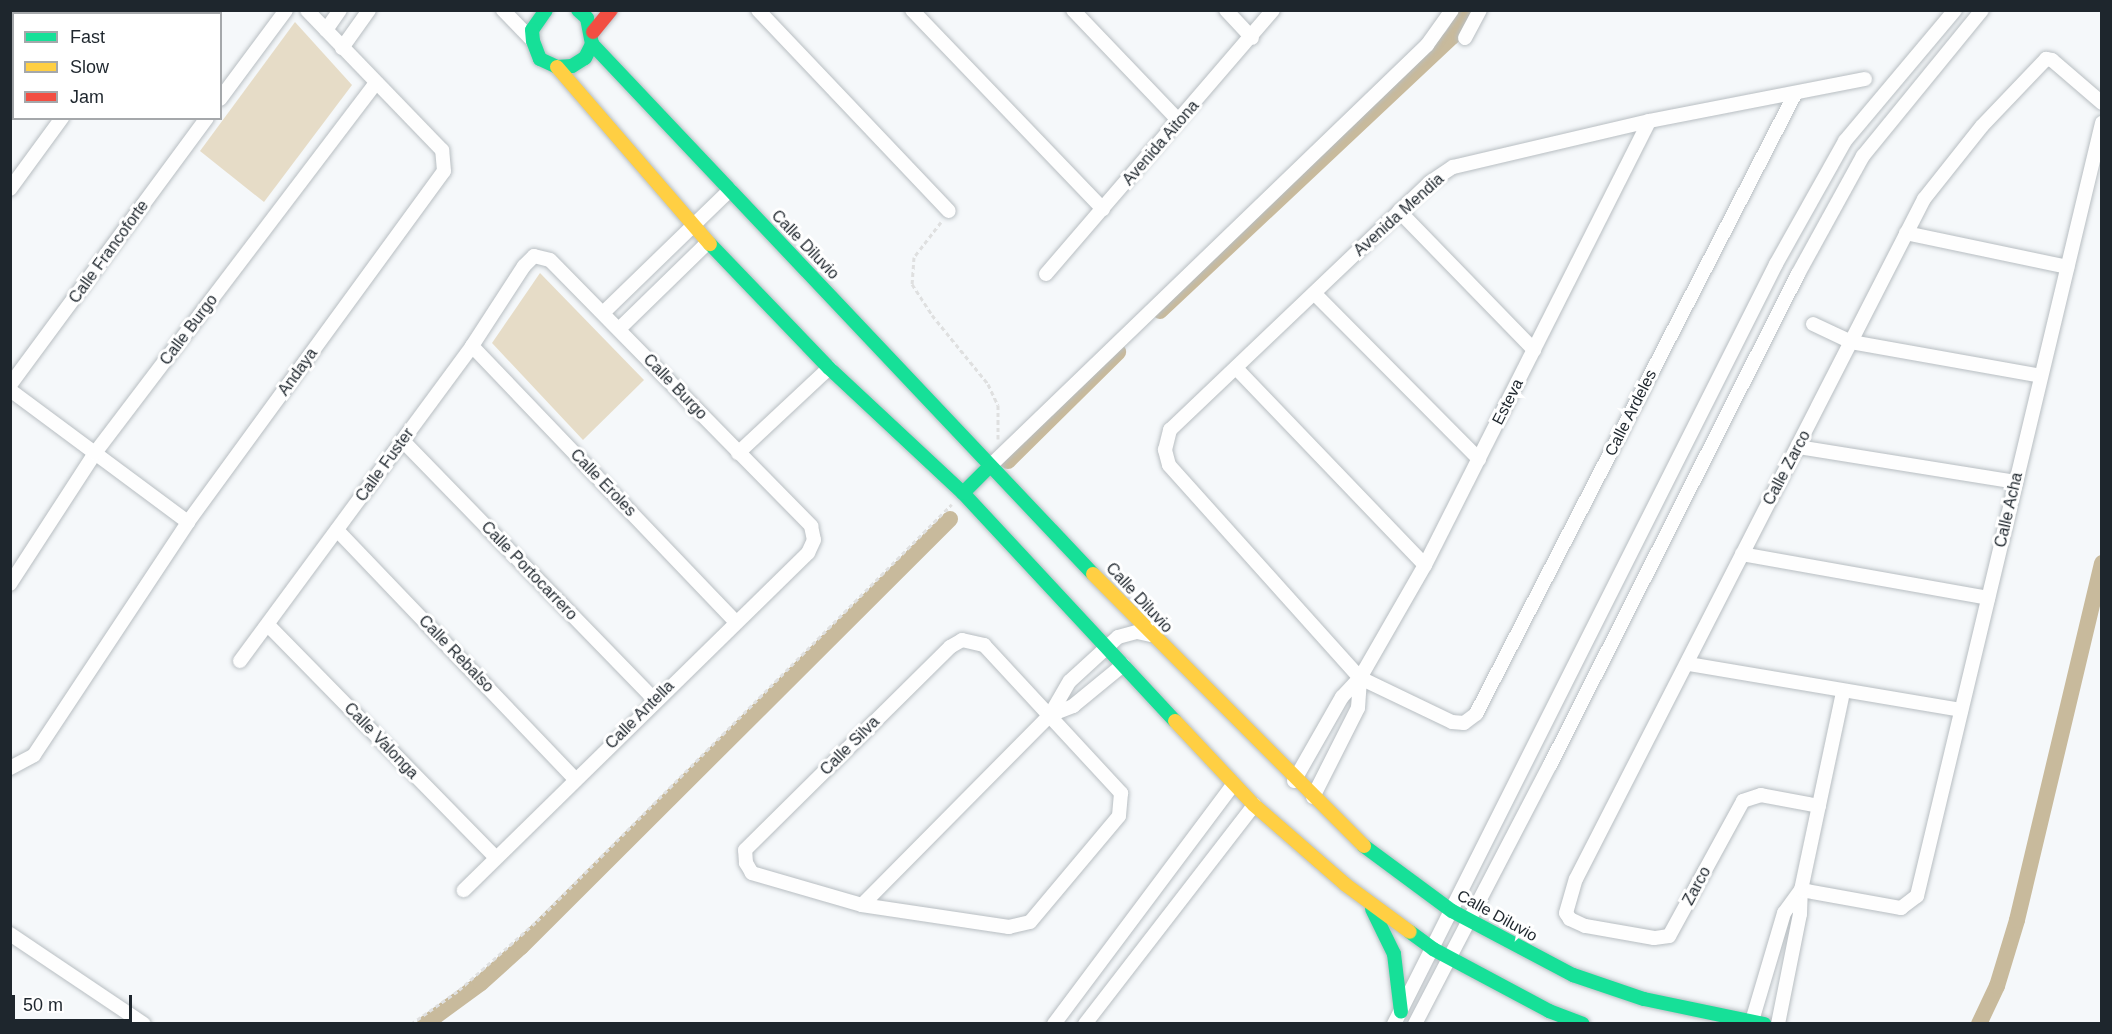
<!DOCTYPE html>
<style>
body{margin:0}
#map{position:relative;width:2112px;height:1034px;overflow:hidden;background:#f5f8fa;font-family:Helvetica,sans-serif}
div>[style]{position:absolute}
.green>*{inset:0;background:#e6dcc7}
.canal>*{height:16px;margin:-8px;padding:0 8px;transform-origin:8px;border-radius:8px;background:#c8ba9c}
.path>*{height:3px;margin-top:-1.5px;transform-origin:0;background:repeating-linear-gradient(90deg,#dfe0e0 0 4.5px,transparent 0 7.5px)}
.roads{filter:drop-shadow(0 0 2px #b8bec2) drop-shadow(0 0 2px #b8bec2)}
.street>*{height:14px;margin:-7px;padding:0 7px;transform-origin:7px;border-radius:7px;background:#fefefe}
.fast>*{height:14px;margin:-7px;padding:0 7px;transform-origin:7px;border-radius:7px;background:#16e098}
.slow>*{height:14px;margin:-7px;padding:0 7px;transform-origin:7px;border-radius:7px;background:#ffcf43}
.jam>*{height:14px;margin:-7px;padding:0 7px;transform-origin:7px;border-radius:7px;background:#f24e42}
span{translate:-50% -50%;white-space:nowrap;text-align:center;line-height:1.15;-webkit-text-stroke:6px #fff;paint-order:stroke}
.street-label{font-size:16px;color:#1e262d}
.frame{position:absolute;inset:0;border:12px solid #1e262d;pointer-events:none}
.legend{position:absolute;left:12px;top:12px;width:210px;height:108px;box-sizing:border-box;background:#fff;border:2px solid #a5a8ab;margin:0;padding:8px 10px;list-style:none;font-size:18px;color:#1e262d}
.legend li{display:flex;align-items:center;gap:12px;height:30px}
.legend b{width:30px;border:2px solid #a5a8ab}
.scale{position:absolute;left:12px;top:995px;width:120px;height:27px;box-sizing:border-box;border:3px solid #1e262d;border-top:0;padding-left:8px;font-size:18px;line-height:21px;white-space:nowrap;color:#1e262d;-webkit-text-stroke:4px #fff;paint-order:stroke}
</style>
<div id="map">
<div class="green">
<i style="clip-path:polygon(295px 22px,352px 85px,264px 202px,200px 151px)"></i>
<i style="clip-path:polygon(540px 273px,644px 380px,583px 440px,492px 343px)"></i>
</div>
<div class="canal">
<i style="left:1160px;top:311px;width:400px;rotate:-43.2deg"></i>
<i style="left:1452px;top:37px;width:31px;rotate:-59deg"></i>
<i style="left:1008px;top:461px;width:155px;rotate:-44.7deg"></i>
<i style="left:425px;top:1024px;width:69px;rotate:-36.2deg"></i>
<i style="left:481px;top:983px;width:54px;rotate:-42deg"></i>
<i style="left:521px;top:947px;width:606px;rotate:-44.93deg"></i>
<i style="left:1979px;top:1024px;width:42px;rotate:-64.7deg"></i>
<i style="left:1997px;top:986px;width:69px;rotate:-73.1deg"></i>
<i style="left:2017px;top:920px;width:367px;rotate:-76.6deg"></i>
</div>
<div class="path">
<i style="left:941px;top:222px;width:44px;rotate:127.6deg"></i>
<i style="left:914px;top:257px;width:27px;rotate:94deg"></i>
<i style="left:912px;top:284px;width:37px;rotate:57deg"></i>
<i style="left:932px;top:315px;width:89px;rotate:50.9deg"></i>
<i style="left:988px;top:384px;width:23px;rotate:65deg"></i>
<i style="left:998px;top:405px;width:34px;rotate:90deg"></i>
<i style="left:411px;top:1024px;width:59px;rotate:-35.3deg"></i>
<i style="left:459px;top:990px;width:104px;rotate:-41.5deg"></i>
<i style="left:537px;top:921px;width:588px;rotate:-45.14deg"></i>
</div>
<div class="roads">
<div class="street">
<i style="left:503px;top:10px;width:43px;rotate:45.9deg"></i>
<i style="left:758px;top:10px;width:277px;rotate:46.5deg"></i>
<i style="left:912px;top:10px;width:276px;rotate:46.2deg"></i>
<i style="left:1073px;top:10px;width:153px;rotate:46.3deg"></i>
<i style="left:1226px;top:10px;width:38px;rotate:47deg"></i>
<i style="left:139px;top:14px;width:4px;rotate:-63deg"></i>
<i style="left:326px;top:30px;width:24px;rotate:-55deg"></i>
<i style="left:1465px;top:38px;width:32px;rotate:-62deg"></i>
<i style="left:342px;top:48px;width:47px;rotate:-54.6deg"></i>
<i style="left:1795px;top:94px;width:697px;rotate:117.23deg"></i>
<i style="left:1476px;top:714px;width:15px;rotate:143deg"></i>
<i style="left:1464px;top:723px;width:12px;rotate:-175deg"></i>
<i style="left:1452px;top:722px;width:102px;rotate:-154.4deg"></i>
<i style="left:1360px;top:678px;width:286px;rotate:-131.9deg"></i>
<i style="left:1169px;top:465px;width:16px;rotate:-105deg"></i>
<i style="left:1165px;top:450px;width:21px;rotate:-76deg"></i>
<i style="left:1170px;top:430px;width:358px;rotate:-43.6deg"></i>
<i style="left:1429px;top:183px;width:29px;rotate:-34deg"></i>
<i style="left:1453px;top:167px;width:201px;rotate:-13.2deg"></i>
<i style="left:1649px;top:121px;width:220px;rotate:-11deg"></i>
<i style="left:220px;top:99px;width:111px;rotate:-53.4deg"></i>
<i style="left:10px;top:189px;width:88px;rotate:-53.8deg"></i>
<i style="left:1399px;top:211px;width:194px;rotate:45.8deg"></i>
<i style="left:1906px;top:233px;width:165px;rotate:11.9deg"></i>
<i style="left:1046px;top:274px;width:348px;rotate:-49.3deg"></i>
<i style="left:1315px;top:294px;width:233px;rotate:45.2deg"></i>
<i style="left:603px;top:313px;width:177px;rotate:-44.1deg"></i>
<i style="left:1813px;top:324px;width:42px;rotate:25.3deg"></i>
<i style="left:1851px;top:342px;width:193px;rotate:10.1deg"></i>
<i style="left:619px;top:329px;width:124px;rotate:-44.3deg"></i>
<i style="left:472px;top:346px;width:381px;rotate:46.3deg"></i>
<i style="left:1236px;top:368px;width:273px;rotate:46.2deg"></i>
<i style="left:10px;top:385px;width:332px;rotate:-53.6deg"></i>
<i style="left:10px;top:390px;width:222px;rotate:36.6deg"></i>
<i style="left:403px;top:441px;width:361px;rotate:45.8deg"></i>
<i style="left:1798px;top:447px;width:221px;rotate:9.1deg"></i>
<i style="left:738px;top:453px;width:125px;rotate:-43deg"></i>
<i style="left:990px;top:466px;width:607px;rotate:-43.93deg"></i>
<i style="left:1427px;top:45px;width:43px;rotate:-54.5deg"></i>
<i style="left:337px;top:530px;width:344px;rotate:46.3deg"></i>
<i style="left:1742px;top:554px;width:250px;rotate:10.1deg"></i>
<i style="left:10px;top:584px;width:156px;rotate:-57deg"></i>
<i style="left:95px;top:453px;width:465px;rotate:-52.8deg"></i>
<i style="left:268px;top:625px;width:325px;rotate:45.6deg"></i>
<i style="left:962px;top:640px;width:23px;rotate:13deg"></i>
<i style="left:984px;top:645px;width:202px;rotate:47.2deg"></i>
<i style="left:1121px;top:793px;width:23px;rotate:95deg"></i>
<i style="left:1119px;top:816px;width:138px;rotate:130deg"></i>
<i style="left:1030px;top:922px;width:22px;rotate:167deg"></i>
<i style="left:1009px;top:927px;width:149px;rotate:-171.5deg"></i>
<i style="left:862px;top:905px;width:115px;rotate:-163.8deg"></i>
<i style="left:752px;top:873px;width:12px;rotate:-121deg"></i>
<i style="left:746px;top:863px;width:13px;rotate:-94deg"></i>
<i style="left:745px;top:850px;width:289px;rotate:-44.7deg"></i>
<i style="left:950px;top:647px;width:14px;rotate:-30deg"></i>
<i style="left:240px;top:661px;width:391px;rotate:-53.6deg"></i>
<i style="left:472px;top:346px;width:95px;rotate:-57deg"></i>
<i style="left:524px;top:266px;width:14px;rotate:-45deg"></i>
<i style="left:534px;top:256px;width:16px;rotate:14deg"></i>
<i style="left:550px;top:260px;width:373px;rotate:45.5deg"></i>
<i style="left:811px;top:526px;width:14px;rotate:78deg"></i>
<i style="left:814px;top:540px;width:14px;rotate:115deg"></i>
<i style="left:808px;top:553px;width:482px;rotate:135.6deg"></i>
<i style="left:1689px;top:664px;width:276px;rotate:9.6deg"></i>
<i style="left:1050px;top:715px;width:25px;rotate:-21deg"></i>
<i style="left:1073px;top:706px;width:65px;rotate:-39.4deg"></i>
<i style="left:10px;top:768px;width:27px;rotate:-28deg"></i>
<i style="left:34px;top:755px;width:279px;rotate:-56.5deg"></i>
<i style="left:188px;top:522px;width:434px;rotate:-53.9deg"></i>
<i style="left:444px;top:171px;width:21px;rotate:-95deg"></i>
<i style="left:442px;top:150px;width:194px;rotate:-134deg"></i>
<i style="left:1294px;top:781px;width:97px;rotate:-60.3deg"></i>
<i style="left:1342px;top:697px;width:26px;rotate:-47deg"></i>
<i style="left:1360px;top:678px;width:130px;rotate:-60.1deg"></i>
<i style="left:1425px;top:565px;width:497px;rotate:-63.2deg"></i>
<i style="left:1313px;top:797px;width:100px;rotate:-63.2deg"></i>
<i style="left:1358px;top:708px;width:30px;rotate:-86deg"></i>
<i style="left:1819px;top:806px;width:59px;rotate:-169.3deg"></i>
<i style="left:1761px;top:795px;width:19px;rotate:162deg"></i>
<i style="left:1743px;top:801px;width:154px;rotate:118.7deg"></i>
<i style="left:1669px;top:936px;width:15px;rotate:172deg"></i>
<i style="left:1654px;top:938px;width:70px;rotate:-170.1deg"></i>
<i style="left:1585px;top:926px;width:17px;rotate:-155deg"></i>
<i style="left:1570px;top:919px;width:7px;rotate:-124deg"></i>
<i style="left:1566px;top:913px;width:35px;rotate:-74deg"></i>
<i style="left:1576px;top:879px;width:764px;rotate:-62.9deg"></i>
<i style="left:1924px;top:199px;width:93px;rotate:-51.5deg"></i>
<i style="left:1982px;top:126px;width:93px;rotate:-46.3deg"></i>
<i style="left:2046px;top:59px;width:6px;rotate:9deg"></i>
<i style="left:2052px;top:60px;width:66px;rotate:40.7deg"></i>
<i style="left:1801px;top:890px;width:102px;rotate:10.2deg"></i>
<i style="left:1901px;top:908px;width:20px;rotate:-37deg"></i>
<i style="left:1917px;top:896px;width:795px;rotate:-76.54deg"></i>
<i style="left:862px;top:905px;width:267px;rotate:-45.3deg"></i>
<i style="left:1050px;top:715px;width:39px;rotate:-60deg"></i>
<i style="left:1070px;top:681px;width:65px;rotate:-42.5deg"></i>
<i style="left:1118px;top:637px;width:20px;rotate:-15deg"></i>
<i style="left:1137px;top:632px;width:14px;rotate:12deg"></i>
<i style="left:10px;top:934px;width:161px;rotate:33.9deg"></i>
<i style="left:1752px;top:1021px;width:113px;rotate:-73.5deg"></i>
<i style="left:1784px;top:913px;width:29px;rotate:-54deg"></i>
<i style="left:1054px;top:1024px;width:299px;rotate:-53.2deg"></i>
<i style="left:1085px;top:1024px;width:277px;rotate:-52.3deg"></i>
<i style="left:1394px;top:1024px;width:851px;rotate:-63.31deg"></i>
<i style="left:1776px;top:264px;width:141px;rotate:-60.7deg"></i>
<i style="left:1845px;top:141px;width:171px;rotate:-50deg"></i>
<i style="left:1415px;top:1024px;width:292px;rotate:-62.5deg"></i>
<i style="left:1550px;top:765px;width:550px;rotate:-63.2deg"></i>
<i style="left:1798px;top:274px;width:135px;rotate:-61.2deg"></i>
<i style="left:1863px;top:156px;width:188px;rotate:-50.8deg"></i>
<i style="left:1778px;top:1024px;width:112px;rotate:-78.7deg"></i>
<i style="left:1800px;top:914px;width:24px;rotate:-88deg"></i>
<i style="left:1801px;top:890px;width:202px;rotate:-78deg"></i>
</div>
<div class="fast">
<i style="left:546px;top:10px;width:24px;rotate:125deg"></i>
<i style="left:532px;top:30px;width:11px;rotate:85deg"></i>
<i style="left:533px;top:41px;width:19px;rotate:69deg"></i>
<i style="left:540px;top:59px;width:19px;rotate:25deg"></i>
<i style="left:557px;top:67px;width:15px;rotate:-4deg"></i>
<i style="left:572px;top:66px;width:15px;rotate:-32deg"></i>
<i style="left:585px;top:58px;width:16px;rotate:-63deg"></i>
<i style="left:592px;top:44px;width:26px;rotate:-101deg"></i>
<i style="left:587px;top:18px;width:12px;rotate:-138deg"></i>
<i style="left:592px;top:44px;width:729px;rotate:46.61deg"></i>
<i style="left:710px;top:244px;width:172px;rotate:46.2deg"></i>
<i style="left:829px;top:368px;width:183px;rotate:43deg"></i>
<i style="left:963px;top:493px;width:311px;rotate:47.1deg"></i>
<i style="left:963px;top:493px;width:38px;rotate:-45deg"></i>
<i style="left:1364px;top:846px;width:109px;rotate:36.5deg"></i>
<i style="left:1452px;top:911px;width:137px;rotate:27.9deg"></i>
<i style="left:1573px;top:975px;width:75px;rotate:18.7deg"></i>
<i style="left:1644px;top:999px;width:123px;rotate:11.8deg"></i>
<i style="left:1372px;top:909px;width:50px;rotate:63.9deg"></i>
<i style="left:1394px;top:954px;width:58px;rotate:83.1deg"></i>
<i style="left:1410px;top:932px;width:29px;rotate:36deg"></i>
<i style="left:1433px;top:949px;width:132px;rotate:28.1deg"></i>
<i style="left:1549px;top:1011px;width:36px;rotate:21deg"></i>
</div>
<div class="slow">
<i style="left:557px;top:67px;width:234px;rotate:49.2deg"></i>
<i style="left:1093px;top:574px;width:384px;rotate:45.1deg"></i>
<i style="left:1175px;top:721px;width:115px;rotate:46.8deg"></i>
<i style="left:1254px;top:805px;width:122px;rotate:41deg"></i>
<i style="left:1346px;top:885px;width:79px;rotate:36.3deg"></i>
</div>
<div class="jam">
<i style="left:593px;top:32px;width:28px;rotate:-51deg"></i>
</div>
</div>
<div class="street-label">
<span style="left:1161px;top:143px;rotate:-49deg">Avenida Aitona</span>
<span style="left:1399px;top:215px;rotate:-42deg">Avenida Mendia</span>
<span style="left:805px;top:245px;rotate:46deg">Calle Diluvio</span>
<span style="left:109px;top:252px;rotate:-54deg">Calle Francoforte</span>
<span style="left:189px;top:330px;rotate:-53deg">Calle Burgo</span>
<span style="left:298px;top:372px;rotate:-54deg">Andaya</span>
<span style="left:675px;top:387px;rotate:46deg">Calle Burgo</span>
<span style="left:1508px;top:402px;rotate:-63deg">Esteva</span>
<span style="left:1631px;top:413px;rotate:-63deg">Calle Ardeles</span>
<span style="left:385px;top:465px;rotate:-54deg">Calle Fuster</span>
<span style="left:1787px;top:468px;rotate:-62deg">Calle Zarco</span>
<span style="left:603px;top:483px;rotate:46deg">Calle Eroles</span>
<span style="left:2009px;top:510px;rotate:-77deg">Calle Acha</span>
<span style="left:529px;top:571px;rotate:46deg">Calle Portocarrero</span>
<span style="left:1139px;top:598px;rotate:47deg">Calle Diluvio</span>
<span style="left:456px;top:654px;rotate:46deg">Calle Rebalso</span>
<span style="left:640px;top:715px;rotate:-45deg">Calle Antella</span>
<span style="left:381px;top:741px;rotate:46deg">Calle Valonga</span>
<span style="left:850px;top:746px;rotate:-45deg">Calle Silva</span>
<span style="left:1697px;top:886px;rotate:-62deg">Zarco</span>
<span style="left:1497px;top:916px;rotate:29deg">Calle Diluvio</span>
</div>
<div class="frame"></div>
<ul class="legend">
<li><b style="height:8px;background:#16e098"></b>Fast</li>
<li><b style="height:8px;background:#ffcf43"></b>Slow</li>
<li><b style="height:8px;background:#f24e42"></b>Jam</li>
</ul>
<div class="scale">50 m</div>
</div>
